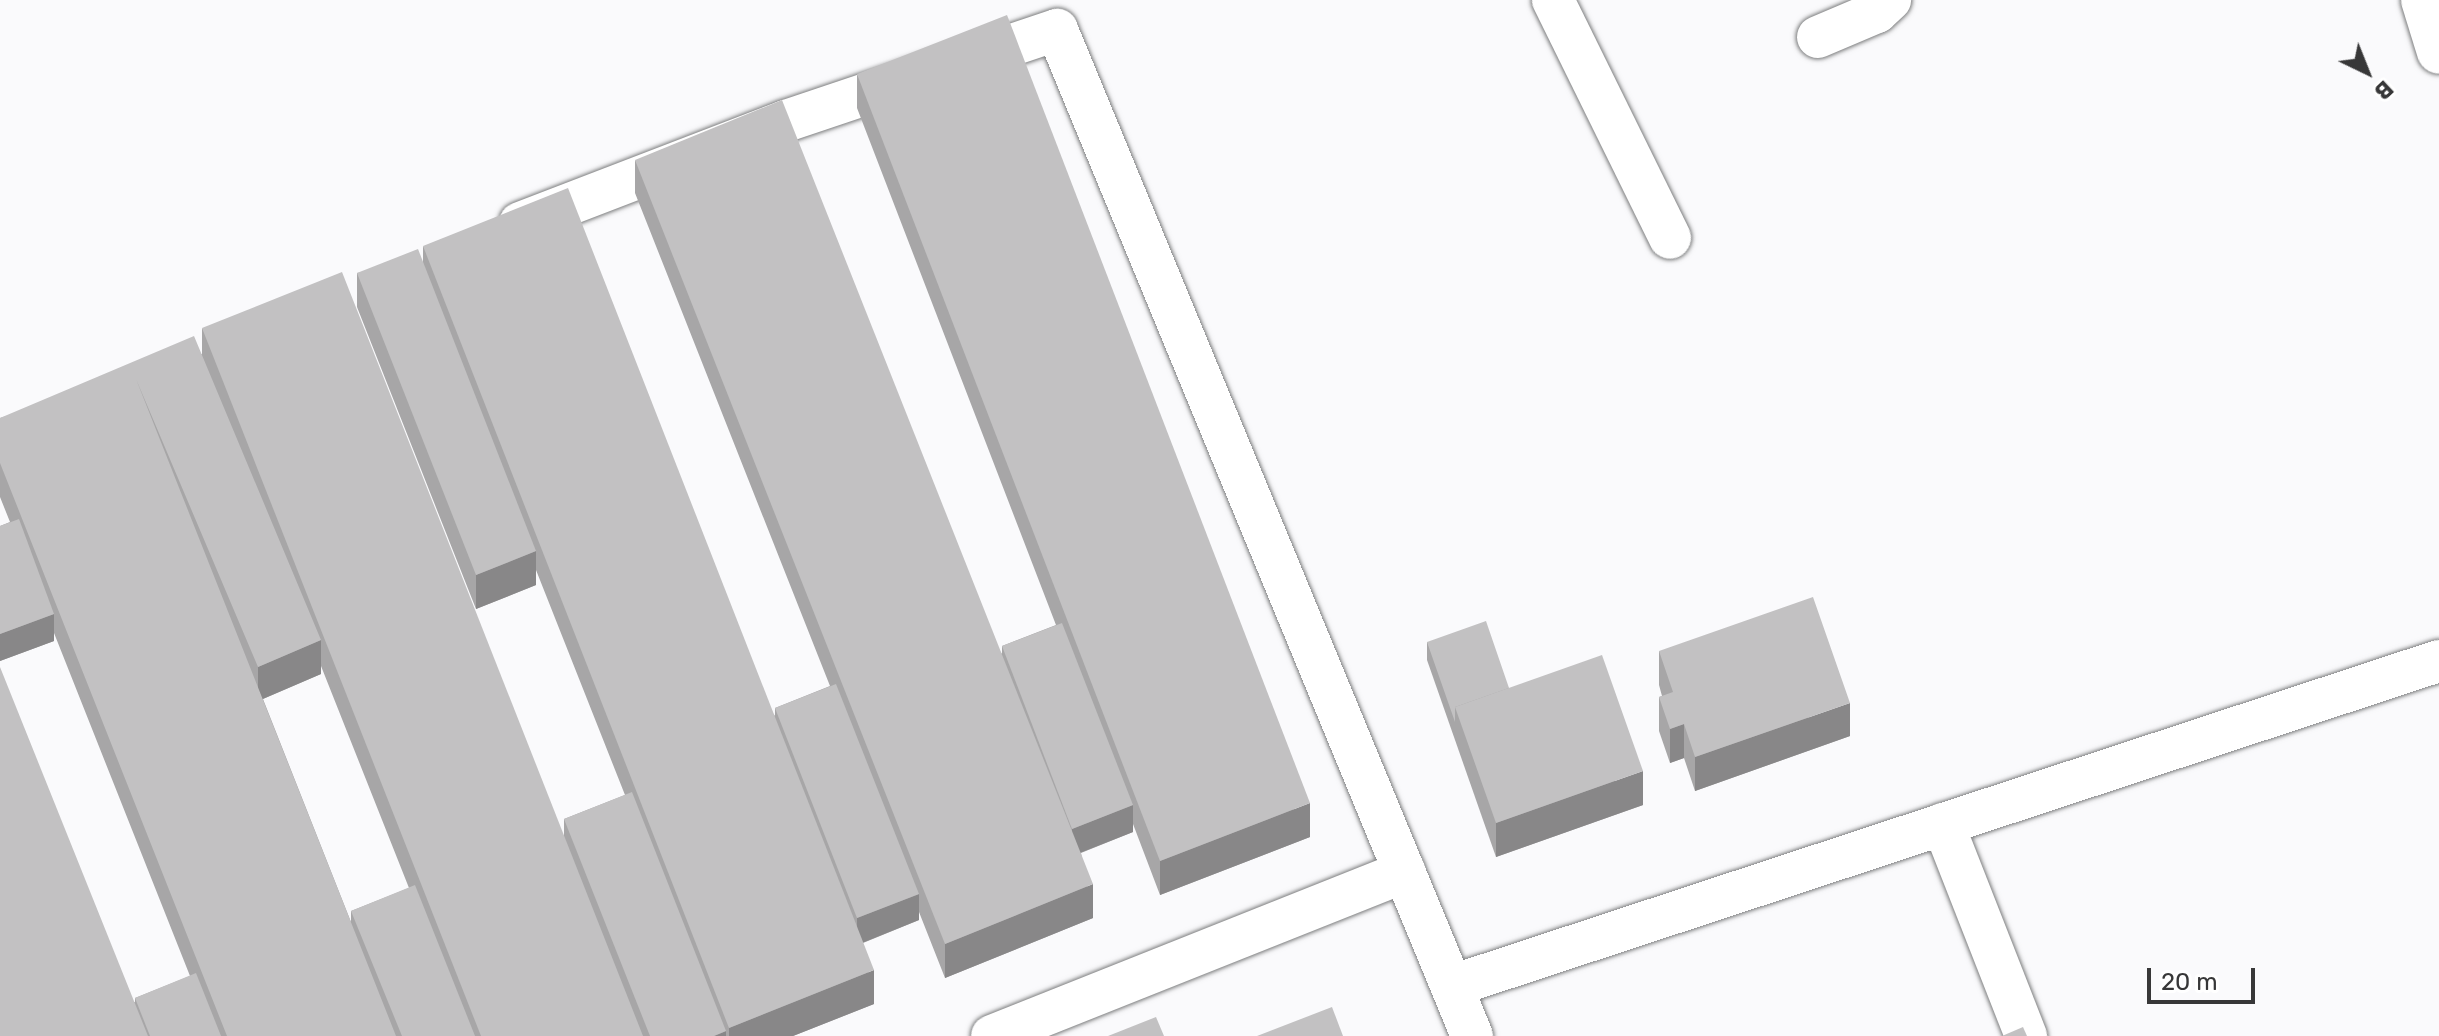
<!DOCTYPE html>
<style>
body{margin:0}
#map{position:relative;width:2439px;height:1036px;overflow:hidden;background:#fafafc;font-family:Rubik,sans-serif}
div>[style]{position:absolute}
.roads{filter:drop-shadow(0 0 2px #7d7e7f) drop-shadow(0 0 2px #7d7e7f)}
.minor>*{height:42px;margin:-21px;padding:0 21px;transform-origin:21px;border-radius:21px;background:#fff}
.major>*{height:44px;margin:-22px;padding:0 22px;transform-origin:22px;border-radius:22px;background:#fff}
.wall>*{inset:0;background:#a7a6a7}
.shaded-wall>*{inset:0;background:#888788}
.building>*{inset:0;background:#c2c1c2}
span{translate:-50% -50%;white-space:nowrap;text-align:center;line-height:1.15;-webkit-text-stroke:8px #fff;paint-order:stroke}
.north{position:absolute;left:2327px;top:32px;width:80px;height:80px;-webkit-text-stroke:6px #fff;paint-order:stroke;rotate:137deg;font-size:22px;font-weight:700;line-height:32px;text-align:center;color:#373738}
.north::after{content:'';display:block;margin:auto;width:28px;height:36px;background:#373738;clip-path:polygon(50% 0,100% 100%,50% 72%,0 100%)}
.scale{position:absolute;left:2147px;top:968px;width:108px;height:36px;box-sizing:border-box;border:4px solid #373738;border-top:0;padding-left:10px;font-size:24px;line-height:28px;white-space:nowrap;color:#373738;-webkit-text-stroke:6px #fff;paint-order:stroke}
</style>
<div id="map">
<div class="roads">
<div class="minor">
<i style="left:1553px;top:0;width:265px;rotate:63.8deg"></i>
<i style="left:1818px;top:37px;width:64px;rotate:-23deg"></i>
<i style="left:1877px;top:12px;width:18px;rotate:-43deg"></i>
<i style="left:520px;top:223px;width:285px;rotate:-21deg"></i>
<i style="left:786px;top:121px;width:286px;rotate:-18.6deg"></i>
<i style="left:1057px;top:30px;width:1088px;rotate:67.58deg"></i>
<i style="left:1943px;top:824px;width:228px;rotate:68.6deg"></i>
<i style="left:1452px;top:986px;width:1039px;rotate:-18.23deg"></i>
<i style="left:992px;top:1036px;width:444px;rotate:-21.7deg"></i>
</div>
<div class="major">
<i style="left:2423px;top:0;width:54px;rotate:72.9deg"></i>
</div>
</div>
<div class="wall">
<i style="clip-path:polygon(evenodd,857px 74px,1310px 837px,1160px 895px,1133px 824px,1133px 832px,1081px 853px,1093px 918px,945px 978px,919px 912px,919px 920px,863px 943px,874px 1004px,793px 1036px,0 1036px,135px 1002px,135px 998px,190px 976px,54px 633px,54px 641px,0 661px,0 526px,10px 522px,0 497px,0 418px,202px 354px,202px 328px,564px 837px,564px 819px,625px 795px,536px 570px,536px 585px,476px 609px,357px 307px,357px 273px,423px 262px,423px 246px,775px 716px,775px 708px,830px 686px,635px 193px,635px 160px,1002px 654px,1002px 646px,1056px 625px,857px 108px,857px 74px,321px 666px,409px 888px,351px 911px,351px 922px,263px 699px,321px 674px,321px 666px)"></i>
<i style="clip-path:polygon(1427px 642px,1509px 688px,1643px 805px,1496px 857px,1427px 660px)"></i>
<i style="clip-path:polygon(1659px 651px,1850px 736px,1695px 791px,1684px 758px,1670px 763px,1659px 731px,1659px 697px,1662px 696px,1659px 685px)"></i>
</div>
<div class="shaded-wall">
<i style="clip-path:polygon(536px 551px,536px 585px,476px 609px,476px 575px)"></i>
<i style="clip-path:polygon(54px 614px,54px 641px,0 661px,0 634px)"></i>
<i style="clip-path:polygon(321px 640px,321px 674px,258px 701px,258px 667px)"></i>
<i style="clip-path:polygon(1850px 703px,1850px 736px,1695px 791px,1695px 757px)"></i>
<i style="clip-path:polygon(1684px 724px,1684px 758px,1670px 763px,1670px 729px)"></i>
<i style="clip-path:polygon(1643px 771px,1643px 805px,1496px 857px,1496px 823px)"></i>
<i style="clip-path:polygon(1310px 803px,1310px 837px,1160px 895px,1160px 861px)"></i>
<i style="clip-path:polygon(1133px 805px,1133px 832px,1072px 856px,1072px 829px)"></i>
<i style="clip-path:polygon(1093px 884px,1093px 918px,945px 978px,945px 944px)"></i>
<i style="clip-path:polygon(919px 894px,919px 920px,857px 945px,857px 918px)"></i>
<i style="clip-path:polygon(874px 970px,874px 1004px,793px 1036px,729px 1036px,729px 1028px)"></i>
<i style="clip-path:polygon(726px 1031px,726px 1036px,714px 1036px)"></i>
</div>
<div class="building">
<i style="clip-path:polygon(1007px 15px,1310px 803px,1160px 861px,857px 74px)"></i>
<i style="clip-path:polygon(782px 100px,1093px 884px,945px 944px,635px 160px)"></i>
<i style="clip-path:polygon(568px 188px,874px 970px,729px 1028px,423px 246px)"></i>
<i style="clip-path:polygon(418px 249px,536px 551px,476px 575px,357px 273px)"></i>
<i style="clip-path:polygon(342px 272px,643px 1036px,481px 1036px,202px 328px)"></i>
<i style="clip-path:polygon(194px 336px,321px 640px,258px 667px,136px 379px,396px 1036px,227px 1036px,0 463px,0 418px)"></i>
<i style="clip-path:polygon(19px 519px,54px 614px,0 634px,0 526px)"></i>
<i style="clip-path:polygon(1813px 597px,1850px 703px,1695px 757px,1684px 724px,1670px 729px,1659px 697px,1673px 692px,1659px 651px)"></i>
<i style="clip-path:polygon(1486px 621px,1509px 688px,1455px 707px,1455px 722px,1427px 642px)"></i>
<i style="clip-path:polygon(1062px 623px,1133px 805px,1072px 829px,1002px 646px)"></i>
<i style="clip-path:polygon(1602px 655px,1643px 771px,1496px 823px,1455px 707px)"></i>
<i style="clip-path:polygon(0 667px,148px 1036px,0 1036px)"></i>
<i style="clip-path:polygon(836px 684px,919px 894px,857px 918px,775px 708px)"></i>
<i style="clip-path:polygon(632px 792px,726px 1031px,714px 1036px,650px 1036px,564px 819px)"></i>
<i style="clip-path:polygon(415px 885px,475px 1036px,402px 1036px,351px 911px)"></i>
<i style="clip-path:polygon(196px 973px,221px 1036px,150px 1036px,135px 998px)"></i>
<i style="clip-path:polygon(1332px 1007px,1343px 1036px,1257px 1036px)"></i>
<i style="clip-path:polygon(1156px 1017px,1164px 1036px,1108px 1036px)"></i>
<i style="clip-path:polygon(2023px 1027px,2027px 1036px,2002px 1036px)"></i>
</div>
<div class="north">B</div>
<div class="scale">20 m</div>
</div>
